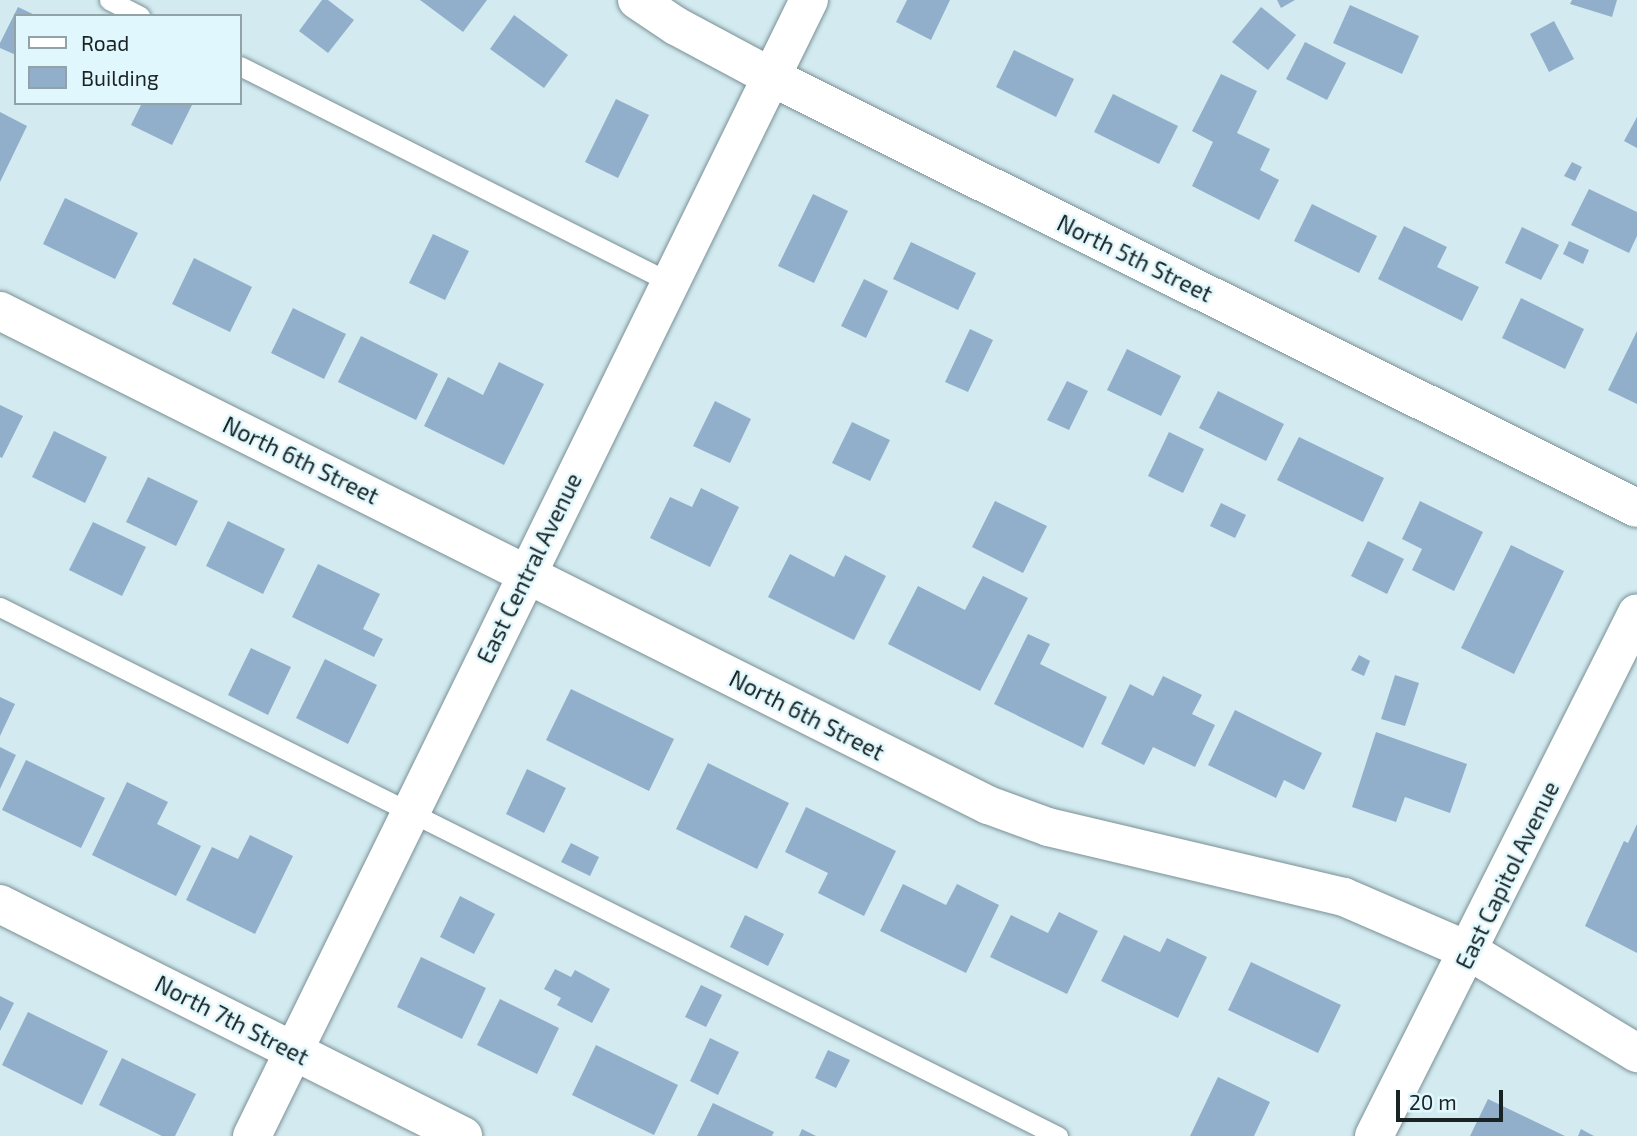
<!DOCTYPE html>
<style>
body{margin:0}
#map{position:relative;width:1637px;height:1136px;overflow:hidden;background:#d3ebf0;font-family:"Exo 2",sans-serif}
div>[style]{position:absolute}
.building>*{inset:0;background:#91afca}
.roads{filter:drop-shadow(0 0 2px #7a9095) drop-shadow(0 0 2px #7a9095)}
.service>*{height:19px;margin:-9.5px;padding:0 9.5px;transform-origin:9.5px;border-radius:9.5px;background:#fff}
.minor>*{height:38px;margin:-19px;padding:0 19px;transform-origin:19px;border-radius:19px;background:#fff}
.tertiary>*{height:38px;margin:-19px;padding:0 19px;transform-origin:19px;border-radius:19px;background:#fff}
span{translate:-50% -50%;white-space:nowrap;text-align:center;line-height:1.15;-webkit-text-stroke:5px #e0f8fd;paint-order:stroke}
.street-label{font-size:23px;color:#1a2324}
.legend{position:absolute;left:14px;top:14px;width:228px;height:91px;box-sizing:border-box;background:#e0f8fd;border:2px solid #91a3a6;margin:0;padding:9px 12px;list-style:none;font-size:21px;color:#1a2324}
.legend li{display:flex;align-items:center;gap:14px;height:35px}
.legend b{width:35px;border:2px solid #91a3a6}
.scale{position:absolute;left:1396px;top:1090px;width:107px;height:32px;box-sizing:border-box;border:4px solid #1a2324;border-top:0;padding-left:9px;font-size:21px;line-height:24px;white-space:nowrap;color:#1a2324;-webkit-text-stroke:5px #e0f8fd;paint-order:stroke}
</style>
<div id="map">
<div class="building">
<i style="clip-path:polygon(322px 0,328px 0,354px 20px,328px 53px,299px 31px)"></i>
<i style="clip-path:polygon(420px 0,487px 0,463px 32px)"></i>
<i style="clip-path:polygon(907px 0,950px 0,931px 40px,896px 22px)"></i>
<i style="clip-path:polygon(1277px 0,1295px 0,1281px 8px)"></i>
<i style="clip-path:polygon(1572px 0,1617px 0,1612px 17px,1570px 4px)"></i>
<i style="clip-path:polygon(1350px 5px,1419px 36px,1402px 74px,1333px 43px)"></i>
<i style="clip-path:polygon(18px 7px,37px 16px,16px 16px,16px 55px,0 48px,0 43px)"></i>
<i style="clip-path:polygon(1261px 7px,1296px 35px,1268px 70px,1232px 42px)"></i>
<i style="clip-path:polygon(514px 15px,568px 55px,544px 88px,490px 49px)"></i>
<i style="clip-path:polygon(1554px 21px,1574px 59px,1549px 72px,1530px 34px)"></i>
<i style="clip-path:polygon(1305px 42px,1346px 63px,1327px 100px,1286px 79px)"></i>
<i style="clip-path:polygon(1014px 50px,1074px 79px,1056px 117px,996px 87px)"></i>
<i style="clip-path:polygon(1221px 74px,1257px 91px,1237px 133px,1270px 149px,1260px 170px,1279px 180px,1259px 220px,1192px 186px,1213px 142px,1192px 131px)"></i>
<i style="clip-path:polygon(1113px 94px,1178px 126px,1159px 164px,1094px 132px)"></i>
<i style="clip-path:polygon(616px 99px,649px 115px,618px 178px,585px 162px)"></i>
<i style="clip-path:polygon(142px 103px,193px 103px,172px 145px,131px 125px)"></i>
<i style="clip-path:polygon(0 112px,27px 126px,0 182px)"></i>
<i style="clip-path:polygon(1637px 117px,1637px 148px,1624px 141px)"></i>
<i style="clip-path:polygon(1572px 162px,1582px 167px,1575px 181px,1564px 176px)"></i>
<i style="clip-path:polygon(1589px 189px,1637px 212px,1637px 236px,1629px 253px,1571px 225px)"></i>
<i style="clip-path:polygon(813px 194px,848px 211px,814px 283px,778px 266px)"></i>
<i style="clip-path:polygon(65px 198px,138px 233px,115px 279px,43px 244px)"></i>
<i style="clip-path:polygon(1312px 204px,1377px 236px,1359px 273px,1294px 241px)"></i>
<i style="clip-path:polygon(1404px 226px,1447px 247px,1437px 267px,1479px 287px,1462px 321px,1378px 279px)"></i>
<i style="clip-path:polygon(1522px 227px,1559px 245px,1541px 280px,1505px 263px)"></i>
<i style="clip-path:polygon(433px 234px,469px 251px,445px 300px,409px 283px)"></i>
<i style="clip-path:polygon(1569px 241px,1589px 250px,1583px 264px,1563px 254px)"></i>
<i style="clip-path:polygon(911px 242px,976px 273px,958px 310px,893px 279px)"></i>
<i style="clip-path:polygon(194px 258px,252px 287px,230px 332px,172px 304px)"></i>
<i style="clip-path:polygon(864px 279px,888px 291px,866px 338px,841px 326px)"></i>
<i style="clip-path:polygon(1521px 298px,1584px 329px,1565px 369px,1502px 338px)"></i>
<i style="clip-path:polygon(293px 308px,346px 334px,324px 379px,271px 353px)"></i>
<i style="clip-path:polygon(970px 329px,993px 340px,968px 392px,945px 382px)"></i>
<i style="clip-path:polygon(1637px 331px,1637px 404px,1608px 390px)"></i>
<i style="clip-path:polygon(361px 336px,438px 374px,416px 420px,338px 382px)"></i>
<i style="clip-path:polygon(1127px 349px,1181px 376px,1161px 416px,1107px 390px)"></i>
<i style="clip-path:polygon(499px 362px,544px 384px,504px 465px,424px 426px,448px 377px,483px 395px)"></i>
<i style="clip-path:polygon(1067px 381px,1088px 391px,1069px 430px,1047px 420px)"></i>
<i style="clip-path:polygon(1218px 391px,1284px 424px,1266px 461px,1199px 428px)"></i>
<i style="clip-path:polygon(715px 401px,751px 419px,730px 463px,693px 446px)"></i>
<i style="clip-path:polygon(0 405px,23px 416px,2px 458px,0 457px)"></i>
<i style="clip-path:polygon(852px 422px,890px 440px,870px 481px,832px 463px)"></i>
<i style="clip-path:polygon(54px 431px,107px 457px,85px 503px,32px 477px)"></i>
<i style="clip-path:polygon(1169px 432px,1204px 449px,1183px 493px,1148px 476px)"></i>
<i style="clip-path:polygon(1299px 437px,1384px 478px,1363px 522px,1277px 480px)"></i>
<i style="clip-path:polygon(148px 477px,198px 501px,176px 546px,126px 522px)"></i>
<i style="clip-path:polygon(701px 488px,739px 507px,710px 567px,650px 538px,670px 497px,692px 507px)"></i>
<i style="clip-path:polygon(995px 501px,1047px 526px,1023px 573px,972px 547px)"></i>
<i style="clip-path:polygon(1420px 501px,1483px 532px,1454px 591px,1412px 570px,1422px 549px,1402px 539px)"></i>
<i style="clip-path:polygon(1221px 503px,1246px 515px,1235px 538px,1210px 526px)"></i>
<i style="clip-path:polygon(228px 521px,285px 549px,263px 594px,206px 566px)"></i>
<i style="clip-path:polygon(93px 522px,146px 547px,122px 596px,69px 570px)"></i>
<i style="clip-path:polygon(1368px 541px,1404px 559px,1387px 594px,1351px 576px)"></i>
<i style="clip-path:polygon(1511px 545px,1564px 571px,1514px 674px,1461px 648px)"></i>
<i style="clip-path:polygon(790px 554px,834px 577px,845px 555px,886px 576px,854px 640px,768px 597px)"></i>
<i style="clip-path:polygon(318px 564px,380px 594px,363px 629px,383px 639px,374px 657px,292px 617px)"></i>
<i style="clip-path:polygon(983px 576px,1028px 598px,980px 691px,888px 644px,918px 586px,965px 610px)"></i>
<i style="clip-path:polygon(1028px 634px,1050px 644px,1040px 664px,1107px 697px,1083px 748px,994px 704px)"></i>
<i style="clip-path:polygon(251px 648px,291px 667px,268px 715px,228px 695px)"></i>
<i style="clip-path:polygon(1359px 655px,1370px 661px,1364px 676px,1351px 670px)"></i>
<i style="clip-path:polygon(325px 659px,377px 685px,348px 744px,296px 718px)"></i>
<i style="clip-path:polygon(1395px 675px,1419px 683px,1405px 726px,1381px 719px)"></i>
<i style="clip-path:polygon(1163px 676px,1202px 695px,1192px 714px,1215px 725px,1195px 767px,1153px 747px,1144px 765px,1101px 744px,1130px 684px,1153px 696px)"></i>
<i style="clip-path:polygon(571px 689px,674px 739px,649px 791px,546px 740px)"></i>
<i style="clip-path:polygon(0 697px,15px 704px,0 736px)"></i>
<i style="clip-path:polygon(1235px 710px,1322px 753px,1304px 790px,1284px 780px,1276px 798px,1208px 765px)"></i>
<i style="clip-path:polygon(1376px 732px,1467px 764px,1450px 813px,1405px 797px,1396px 822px,1352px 807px)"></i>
<i style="clip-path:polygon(0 747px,16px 755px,0 789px)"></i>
<i style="clip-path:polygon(26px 760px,105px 798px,81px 848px,2px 810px)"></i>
<i style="clip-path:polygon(708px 763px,789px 803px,757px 869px,676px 829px)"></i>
<i style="clip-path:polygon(527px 769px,566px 788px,544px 833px,506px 814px)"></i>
<i style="clip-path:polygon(127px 782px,168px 802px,157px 824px,201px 846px,176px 896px,92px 855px)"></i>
<i style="clip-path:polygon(806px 807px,896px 851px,864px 916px,818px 893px,828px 873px,785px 852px)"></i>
<i style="clip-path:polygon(1637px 824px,1637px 953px,1585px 926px,1624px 841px,1628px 843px)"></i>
<i style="clip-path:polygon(250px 835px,293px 856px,255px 934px,186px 900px,212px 847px,238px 859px)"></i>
<i style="clip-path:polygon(571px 843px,599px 857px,590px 876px,561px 862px)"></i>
<i style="clip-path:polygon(903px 884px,946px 905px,957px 884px,999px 905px,966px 973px,880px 931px)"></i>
<i style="clip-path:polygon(460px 896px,495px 914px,474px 954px,440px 937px)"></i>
<i style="clip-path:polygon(1059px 912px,1098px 931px,1067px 994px,990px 957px,1011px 915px,1048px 933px)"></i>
<i style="clip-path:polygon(745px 915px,784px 934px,768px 966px,730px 947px)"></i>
<i style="clip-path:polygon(1124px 935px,1160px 952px,1167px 938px,1207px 957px,1178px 1018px,1101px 981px)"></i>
<i style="clip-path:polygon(421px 957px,486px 988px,462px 1039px,397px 1007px)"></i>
<i style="clip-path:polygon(1251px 962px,1341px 1005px,1318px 1053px,1228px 1010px)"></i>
<i style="clip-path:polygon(555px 969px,571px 977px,575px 970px,610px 989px,592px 1023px,557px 1005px,561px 998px,544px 989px)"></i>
<i style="clip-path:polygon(701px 985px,722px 995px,706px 1027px,685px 1017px)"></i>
<i style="clip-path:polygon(0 996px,14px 1003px,0 1031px)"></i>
<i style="clip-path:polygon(500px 999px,559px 1028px,537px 1074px,477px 1045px)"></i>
<i style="clip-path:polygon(28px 1012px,108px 1051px,82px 1105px,2px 1065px)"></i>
<i style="clip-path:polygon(710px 1038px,739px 1052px,718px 1095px,690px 1081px)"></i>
<i style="clip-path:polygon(596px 1045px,678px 1085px,654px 1135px,572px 1095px)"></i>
<i style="clip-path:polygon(828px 1050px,850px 1060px,836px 1088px,815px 1078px)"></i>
<i style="clip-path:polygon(122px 1058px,196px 1094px,175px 1136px,162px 1136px,99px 1105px)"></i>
<i style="clip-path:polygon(1218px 1077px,1270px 1102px,1254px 1136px,1190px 1136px)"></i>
<i style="clip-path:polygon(1488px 1099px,1565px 1136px,1470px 1136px)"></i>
<i style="clip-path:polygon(713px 1103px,774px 1132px,772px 1136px,697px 1136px)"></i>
<i style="clip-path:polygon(802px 1129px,816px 1136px,799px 1136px)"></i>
<i style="clip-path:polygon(1581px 1129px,1594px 1136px,1578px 1136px)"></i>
</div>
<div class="roads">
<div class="service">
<i style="left:109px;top:0;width:35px;rotate:27deg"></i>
<i style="left:240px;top:66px;width:480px;rotate:26.7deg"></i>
<i style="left:0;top:607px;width:1183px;rotate:26.57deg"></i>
</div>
<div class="minor">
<i style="left:637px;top:0;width:47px;rotate:33.7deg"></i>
<i style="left:676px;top:26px;width:108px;rotate:28.2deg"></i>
<i style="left:771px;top:77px;width:967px;rotate:26.46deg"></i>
<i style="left:0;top:311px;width:1105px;rotate:26.57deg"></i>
<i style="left:988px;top:805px;width:64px;rotate:20.1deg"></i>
<i style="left:1048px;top:827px;width:304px;rotate:13.3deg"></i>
<i style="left:1344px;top:897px;width:136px;rotate:23.4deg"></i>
<i style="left:1469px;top:951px;width:197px;rotate:31.3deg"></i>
<i style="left:0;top:904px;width:518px;rotate:26.61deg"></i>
<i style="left:252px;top:1136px;width:1265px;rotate:-63.88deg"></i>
</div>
<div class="tertiary">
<i style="left:1374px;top:1136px;width:585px;rotate:-63.3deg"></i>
</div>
</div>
<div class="street-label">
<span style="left:1135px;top:258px;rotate:26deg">North 5th Street</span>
<span style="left:301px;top:460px;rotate:26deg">North 6th Street</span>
<span style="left:529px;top:568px;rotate:-64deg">East Central Avenue</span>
<span style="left:807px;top:715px;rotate:27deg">North 6th Street</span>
<span style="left:1507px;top:875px;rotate:-64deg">East Capitol Avenue</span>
<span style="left:232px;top:1020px;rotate:27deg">North 7th Street</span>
</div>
<ul class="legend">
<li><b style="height:9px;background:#fff"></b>Road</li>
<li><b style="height:19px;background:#91afca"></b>Building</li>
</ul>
<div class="scale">20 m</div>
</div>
